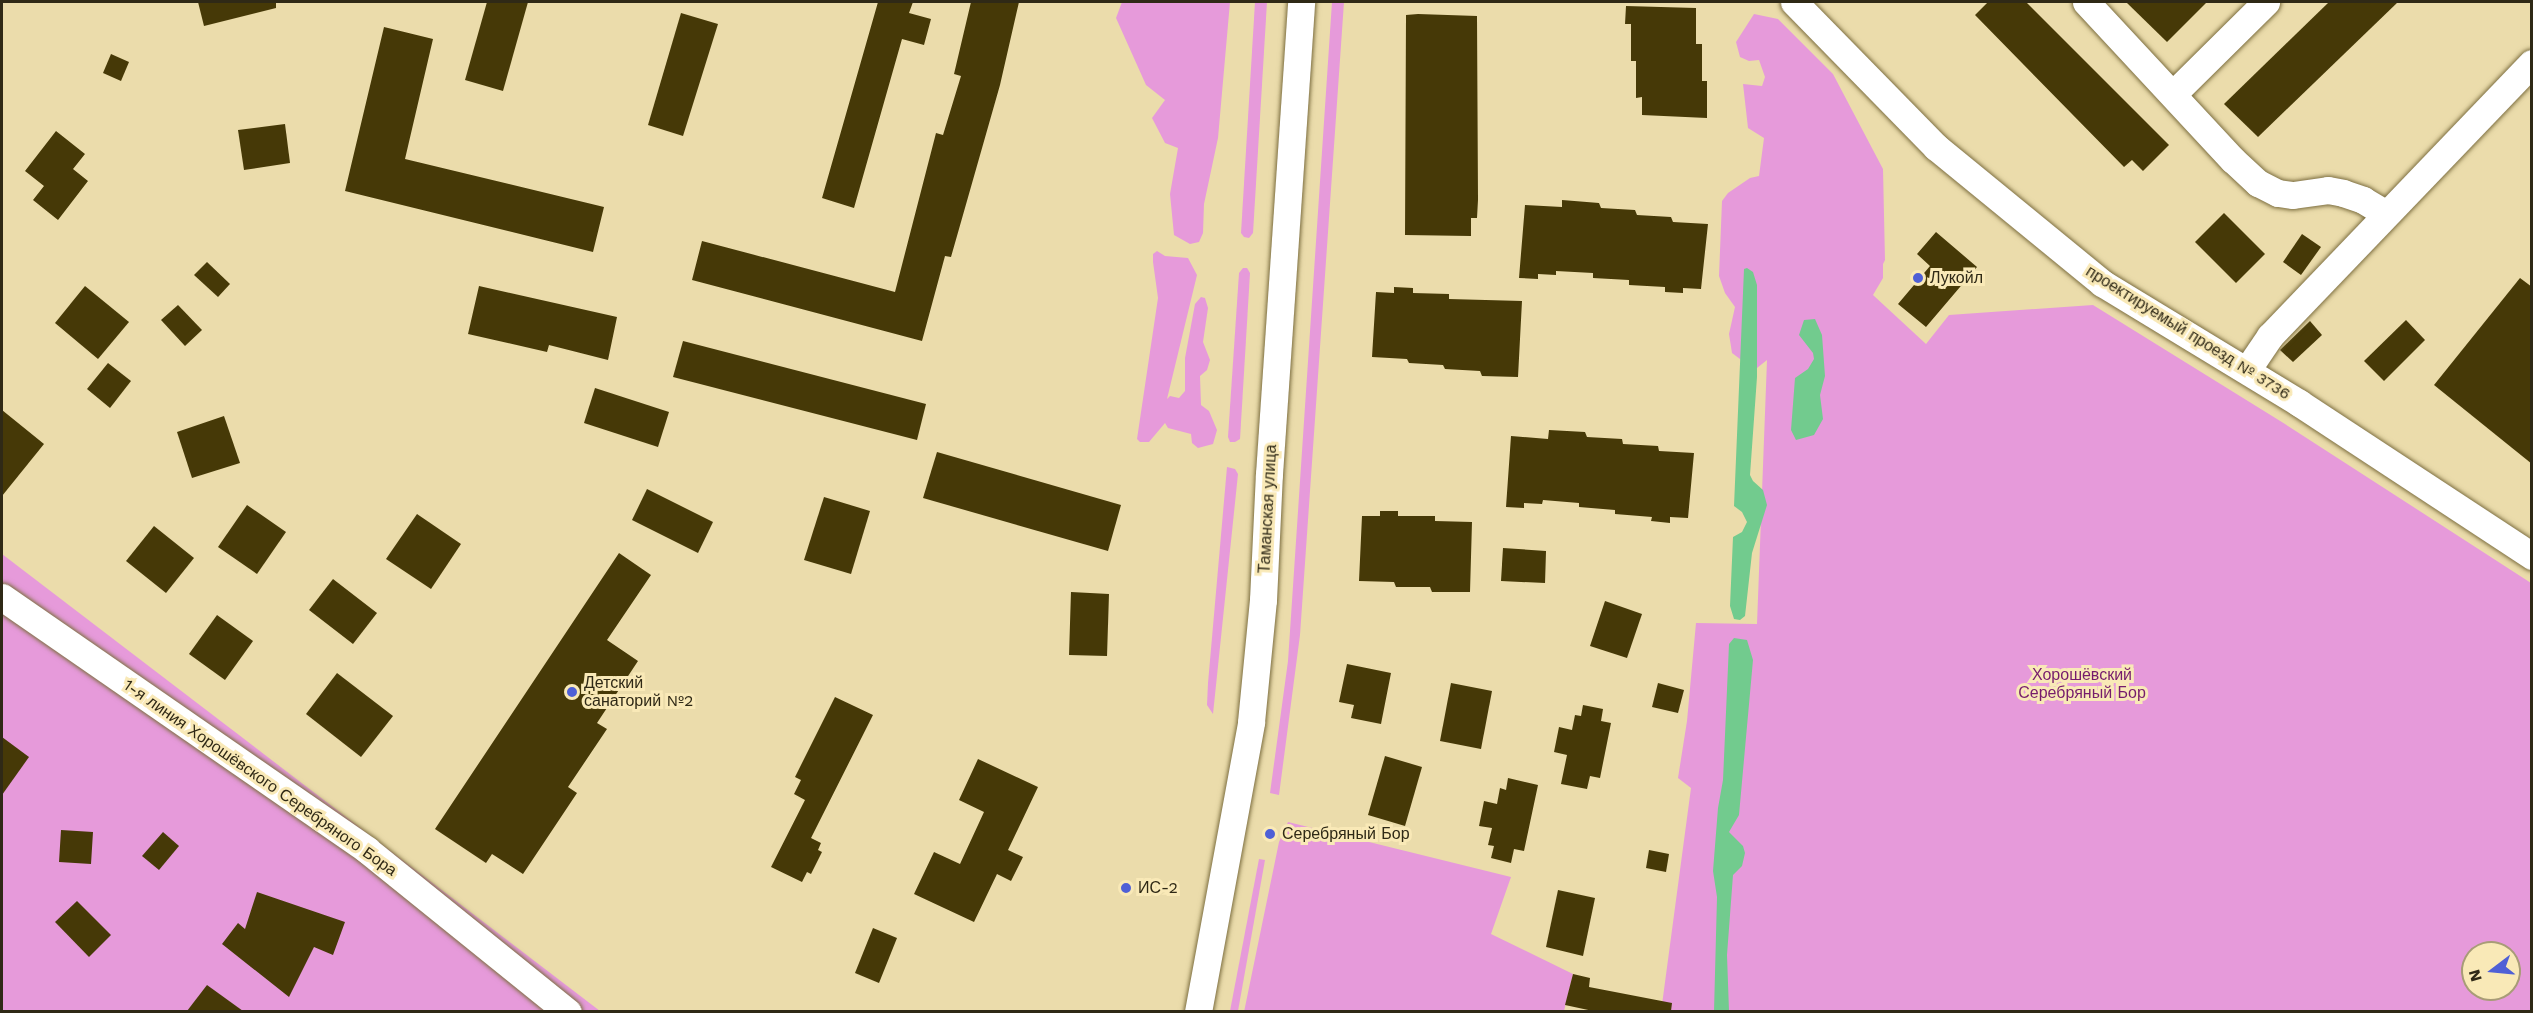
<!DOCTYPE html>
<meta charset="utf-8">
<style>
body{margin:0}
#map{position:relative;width:2533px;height:1013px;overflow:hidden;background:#ebdcab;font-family:"Work Sans",sans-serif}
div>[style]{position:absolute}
.green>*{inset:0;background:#e69ada}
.water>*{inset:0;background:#72cb8e}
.building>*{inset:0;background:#463907}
.roads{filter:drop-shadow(0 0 2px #7d6f41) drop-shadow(0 0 2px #7d6f41)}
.minor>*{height:27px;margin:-13.5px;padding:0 13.5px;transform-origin:13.5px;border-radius:13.5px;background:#fff}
.dots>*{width:16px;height:16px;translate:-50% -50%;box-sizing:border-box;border:3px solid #f9e9b7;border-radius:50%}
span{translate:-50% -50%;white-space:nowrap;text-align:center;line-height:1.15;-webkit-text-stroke:6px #f9e9b7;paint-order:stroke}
.poi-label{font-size:16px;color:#2f2916}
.left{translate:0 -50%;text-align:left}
.street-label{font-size:16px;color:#2f2916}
.park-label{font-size:16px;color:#761c6c}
.frame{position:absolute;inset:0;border:3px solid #2f2916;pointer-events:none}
.north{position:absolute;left:2461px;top:941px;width:60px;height:60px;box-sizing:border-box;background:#f9e9b7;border:2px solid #a89c77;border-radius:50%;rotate:254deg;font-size:16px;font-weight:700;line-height:24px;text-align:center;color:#2f2916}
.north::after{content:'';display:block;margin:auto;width:21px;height:27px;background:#4f60d6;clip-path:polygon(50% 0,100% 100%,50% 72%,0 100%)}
</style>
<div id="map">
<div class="green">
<i style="clip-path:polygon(1122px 2px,1230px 2px,1218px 138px,1204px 204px,1203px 233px,1199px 242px,1190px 244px,1174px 235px,1170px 194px,1178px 148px,1165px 143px,1152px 118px,1165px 100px,1146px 85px,1116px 18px)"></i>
<i style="clip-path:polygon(1255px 2px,1267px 2px,1253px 233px,1249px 238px,1244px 237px,1241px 233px)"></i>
<i style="clip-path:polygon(1332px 2px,1344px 2px,1300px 635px,1279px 795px,1270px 793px,1288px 661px)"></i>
<i style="clip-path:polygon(evenodd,1754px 14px,1778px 19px,1833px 74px,1883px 169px,1885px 260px,1883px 264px,1883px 278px,1873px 295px,1926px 344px,1949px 315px,2093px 305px,2285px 424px,2531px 583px,2531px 1011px,1661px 1012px,1691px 788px,1678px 778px,1687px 721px,1696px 623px,1757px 624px,1767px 360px,1757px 368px,1748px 365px,1732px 353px,1729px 334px,1735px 307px,1725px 293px,1719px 276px,1722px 201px,1728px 193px,1750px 178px,1759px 176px,1764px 138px,1748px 128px,1743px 84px,1762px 86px,1765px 77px,1759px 60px,1749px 61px,1740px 57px,1736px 42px,1754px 14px,2473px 953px,2509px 953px,2509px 989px,2473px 989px,2473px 953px)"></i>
<i style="clip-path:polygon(1157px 251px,1165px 256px,1188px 258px,1197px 275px,1167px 399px,1170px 396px,1179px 398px,1185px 391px,1185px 358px,1195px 304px,1201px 297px,1205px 298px,1208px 308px,1203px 342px,1210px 360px,1207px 370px,1200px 376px,1201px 405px,1209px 411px,1217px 430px,1213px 444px,1198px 448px,1192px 443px,1191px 434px,1168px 428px,1165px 423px,1149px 442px,1140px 442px,1137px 439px,1158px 298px,1153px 262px,1153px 254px)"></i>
<i style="clip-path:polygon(1243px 268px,1247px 268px,1250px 273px,1240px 439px,1235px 442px,1230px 442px,1228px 437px,1239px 273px)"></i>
<i style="clip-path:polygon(1227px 467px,1235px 469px,1238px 474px,1213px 714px,1207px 705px,1208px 683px)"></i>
<i style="clip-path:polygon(2px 554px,600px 1011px,2px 1011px)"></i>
<i style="clip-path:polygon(1288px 822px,1511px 877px,1491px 934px,1573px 974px,1564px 1011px,1244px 1012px,1279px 842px)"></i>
<i style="clip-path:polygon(1259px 859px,1265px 860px,1238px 1011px,1230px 1011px)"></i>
</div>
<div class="water">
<i style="clip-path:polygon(1747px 268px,1753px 272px,1757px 285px,1757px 377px,1750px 475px,1753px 481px,1763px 490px,1767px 505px,1752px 553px,1745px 616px,1740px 620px,1734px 619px,1730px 606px,1733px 537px,1742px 532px,1747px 522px,1742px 512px,1734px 506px,1744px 269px)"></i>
<i style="clip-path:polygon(1815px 319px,1822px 335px,1825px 376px,1820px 395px,1823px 419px,1814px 435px,1796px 440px,1791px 430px,1795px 378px,1808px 369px,1814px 359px,1813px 353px,1799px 335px,1804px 320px)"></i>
<i style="clip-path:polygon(1734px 638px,1747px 640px,1753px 660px,1739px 815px,1729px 832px,1743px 846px,1745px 853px,1742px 866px,1733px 875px,1727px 955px,1729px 1011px,1714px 1011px,1717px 897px,1713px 871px,1718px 808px,1723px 780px,1729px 644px)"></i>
</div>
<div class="building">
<i style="clip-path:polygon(198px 2px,276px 2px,276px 8px,204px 26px)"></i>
<i style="clip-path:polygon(487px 2px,528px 2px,503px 91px,465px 80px)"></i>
<i style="clip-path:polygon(878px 2px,913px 2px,909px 13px,931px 19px,924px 45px,902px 39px,854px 208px,822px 198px)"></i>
<i style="clip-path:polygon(971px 2px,1019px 2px,1000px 85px,951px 257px,945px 256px,922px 341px,692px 280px,702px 241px,895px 292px,936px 133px,943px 135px,961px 76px,954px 74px)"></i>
<i style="clip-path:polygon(1988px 2px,2026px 2px,2169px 145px,2143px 171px,2132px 160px,2124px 167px,1975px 15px)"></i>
<i style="clip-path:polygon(2126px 2px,2207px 2px,2167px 42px)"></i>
<i style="clip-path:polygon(2329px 2px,2398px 2px,2258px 137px,2224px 104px)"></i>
<i style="clip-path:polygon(1626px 6px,1696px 8px,1696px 44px,1702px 44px,1702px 81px,1707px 81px,1707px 118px,1642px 115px,1642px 97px,1636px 98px,1636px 61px,1631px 61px,1631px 24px,1625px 24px)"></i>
<i style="clip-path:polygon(681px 13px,718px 24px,683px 136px,648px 125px)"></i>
<i style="clip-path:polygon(1418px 14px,1477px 16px,1478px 200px,1477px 218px,1471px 218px,1471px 236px,1405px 235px,1406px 15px)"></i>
<i style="clip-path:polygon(384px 27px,433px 39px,405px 159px,604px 207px,593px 252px,345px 191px)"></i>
<i style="clip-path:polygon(111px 54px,129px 62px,121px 81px,103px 73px)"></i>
<i style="clip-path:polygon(285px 124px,290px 163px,244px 170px,238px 130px)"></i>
<i style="clip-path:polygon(56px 131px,85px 154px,73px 169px,88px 181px,58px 220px,33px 200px,44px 186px,25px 171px)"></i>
<i style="clip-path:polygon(1562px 200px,1599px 203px,1601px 208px,1635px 210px,1637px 215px,1671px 217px,1673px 222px,1708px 224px,1701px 289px,1683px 288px,1683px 293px,1665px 292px,1665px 287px,1629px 285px,1629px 280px,1593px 278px,1593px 273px,1556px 271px,1556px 275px,1538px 274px,1538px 279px,1519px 278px,1525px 205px,1562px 207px)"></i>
<i style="clip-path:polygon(2224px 213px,2265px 254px,2236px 283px,2195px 242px)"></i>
<i style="clip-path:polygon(1936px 232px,1977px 267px,1926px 327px,1898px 304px,1930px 266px,1917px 254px)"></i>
<i style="clip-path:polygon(2302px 234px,2321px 247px,2301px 275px,2283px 262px)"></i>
<i style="clip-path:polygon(207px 262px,230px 284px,218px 297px,194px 275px)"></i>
<i style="clip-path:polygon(2520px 278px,2532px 287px,2532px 464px,2434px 385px)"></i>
<i style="clip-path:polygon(85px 286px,129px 322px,98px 359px,55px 323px)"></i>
<i style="clip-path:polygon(479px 286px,617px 317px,608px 360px,549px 345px,547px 352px,468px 334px)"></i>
<i style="clip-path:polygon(1394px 287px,1413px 288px,1413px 293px,1449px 294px,1449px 299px,1522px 301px,1518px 377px,1482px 376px,1480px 371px,1445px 369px,1443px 365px,1409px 363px,1407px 359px,1372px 357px,1376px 292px,1394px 293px)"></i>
<i style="clip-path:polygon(178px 305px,202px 330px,185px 346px,161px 320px)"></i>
<i style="clip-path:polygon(2406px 320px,2425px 340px,2384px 381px,2364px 361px)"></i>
<i style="clip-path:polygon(2310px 321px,2322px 335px,2293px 362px,2280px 350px)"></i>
<i style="clip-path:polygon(683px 341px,926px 404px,917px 440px,673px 377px)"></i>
<i style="clip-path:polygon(108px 363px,131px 381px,110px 408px,87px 389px)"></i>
<i style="clip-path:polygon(595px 388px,669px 412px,658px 447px,584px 423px)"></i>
<i style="clip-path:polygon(2px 410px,44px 444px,2px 496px)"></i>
<i style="clip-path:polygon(224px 416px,240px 463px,192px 478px,177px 432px)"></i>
<i style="clip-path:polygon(1549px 430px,1585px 432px,1587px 437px,1622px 439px,1623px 444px,1658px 446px,1659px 451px,1694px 453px,1688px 518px,1670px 517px,1670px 523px,1651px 521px,1652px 517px,1615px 514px,1615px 510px,1579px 507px,1579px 503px,1543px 500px,1542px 504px,1524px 503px,1524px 508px,1506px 507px,1511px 436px,1548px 439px)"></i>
<i style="clip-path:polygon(937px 452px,1121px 505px,1108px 551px,923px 498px)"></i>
<i style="clip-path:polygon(647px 489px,713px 522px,698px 553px,632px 520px)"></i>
<i style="clip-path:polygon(824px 497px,870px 511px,851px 574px,804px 560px)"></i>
<i style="clip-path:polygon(247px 505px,286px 532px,257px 574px,218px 547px)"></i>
<i style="clip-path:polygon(1380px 511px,1398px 511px,1398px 516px,1435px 516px,1435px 521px,1472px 522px,1470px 592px,1432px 592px,1430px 587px,1396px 587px,1394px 582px,1359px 581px,1362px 516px,1380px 516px)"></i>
<i style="clip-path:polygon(417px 514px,461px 544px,431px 589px,386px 559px)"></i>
<i style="clip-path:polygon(154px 526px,194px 558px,166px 593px,126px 561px)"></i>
<i style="clip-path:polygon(1503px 548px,1546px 551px,1545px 583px,1501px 581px)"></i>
<i style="clip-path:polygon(619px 553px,651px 575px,607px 640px,638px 661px,597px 723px,607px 729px,568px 787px,577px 793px,523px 874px,492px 854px,486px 863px,435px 829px)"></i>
<i style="clip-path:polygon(333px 579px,377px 613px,353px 644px,309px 610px)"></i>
<i style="clip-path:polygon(1071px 592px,1109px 594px,1107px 656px,1069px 655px)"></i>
<i style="clip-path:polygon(1605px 601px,1642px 614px,1627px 658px,1590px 646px)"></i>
<i style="clip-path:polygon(217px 615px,253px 641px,225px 680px,189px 654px)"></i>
<i style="clip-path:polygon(1347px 664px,1391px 673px,1381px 724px,1351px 718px,1354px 705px,1339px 702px)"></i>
<i style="clip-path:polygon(337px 673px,393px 716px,361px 757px,306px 714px)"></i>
<i style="clip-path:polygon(1451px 683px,1492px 691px,1481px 749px,1440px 741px)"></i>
<i style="clip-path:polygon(1658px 683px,1684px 690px,1678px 713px,1652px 707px)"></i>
<i style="clip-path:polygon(835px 697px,873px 715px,811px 838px,821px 843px,818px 850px,822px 852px,811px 874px,807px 872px,802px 882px,771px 867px,805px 800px,794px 794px,801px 780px,795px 777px)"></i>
<i style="clip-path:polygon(1583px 705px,1603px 709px,1601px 721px,1611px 723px,1600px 778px,1590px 776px,1587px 789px,1561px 784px,1567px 755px,1554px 752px,1559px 727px,1572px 730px,1575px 715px,1581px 716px)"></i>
<i style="clip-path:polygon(2px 737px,29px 757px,2px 795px)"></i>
<i style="clip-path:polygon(1385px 756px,1422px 767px,1405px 826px,1368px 815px)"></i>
<i style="clip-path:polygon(978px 759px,1038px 787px,1008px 850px,1023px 857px,1011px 881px,997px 874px,974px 922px,914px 894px,934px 852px,960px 864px,984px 812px,959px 800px)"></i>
<i style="clip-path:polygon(1508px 778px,1538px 785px,1524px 851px,1514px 849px,1511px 863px,1491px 858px,1494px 846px,1488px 845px,1492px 828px,1479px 826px,1484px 801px,1497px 804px,1500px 788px,1506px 790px)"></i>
<i style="clip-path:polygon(61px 830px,93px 832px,91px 864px,59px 862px)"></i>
<i style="clip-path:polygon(163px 832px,179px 846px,159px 870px,142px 856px)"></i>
<i style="clip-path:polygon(1649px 850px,1669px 854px,1666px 872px,1646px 868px)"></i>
<i style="clip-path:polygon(1558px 890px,1595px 898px,1583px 956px,1546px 947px)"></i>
<i style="clip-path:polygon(257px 892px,345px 922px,333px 955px,314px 947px,289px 997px,222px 944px,238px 923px,245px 929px)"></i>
<i style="clip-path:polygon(77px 901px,111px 935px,89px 957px,55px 922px)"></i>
<i style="clip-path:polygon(873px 928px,897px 938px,879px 983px,855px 973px)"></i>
<i style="clip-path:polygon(1573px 974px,1590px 978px,1589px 987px,1672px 1003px,1671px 1011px,1593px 1011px,1565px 1005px)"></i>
<i style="clip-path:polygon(207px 985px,243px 1011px,187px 1011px)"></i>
</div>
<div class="roads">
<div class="minor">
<i style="left:1794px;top:2px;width:203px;rotate:45.6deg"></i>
<i style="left:1936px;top:147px;width:215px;rotate:39.3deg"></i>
<i style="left:2102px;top:283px;width:231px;rotate:31.3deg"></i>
<i style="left:2299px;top:403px;width:279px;rotate:33.3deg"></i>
<i style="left:2086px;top:2px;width:216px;rotate:47.1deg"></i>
<i style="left:2233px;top:160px;width:34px;rotate:43deg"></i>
<i style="left:2258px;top:183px;width:22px;rotate:27deg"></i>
<i style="left:2278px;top:193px;width:15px;rotate:8deg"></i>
<i style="left:2293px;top:195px;width:35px;rotate:-8deg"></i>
<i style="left:2328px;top:190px;width:15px;rotate:11deg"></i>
<i style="left:2343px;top:193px;width:21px;rotate:19deg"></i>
<i style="left:2363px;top:200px;width:27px;rotate:31deg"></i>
<i style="left:2173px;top:94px;width:131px;rotate:-44.7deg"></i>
<i style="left:2247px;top:370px;width:41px;rotate:-55.9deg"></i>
<i style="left:2270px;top:336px;width:378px;rotate:-46.2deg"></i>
<i style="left:2px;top:597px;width:444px;rotate:34.7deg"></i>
<i style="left:367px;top:850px;width:258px;rotate:38.9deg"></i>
<i style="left:1198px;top:1012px;width:295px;rotate:-79.6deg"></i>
<i style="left:1251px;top:722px;width:123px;rotate:-84.4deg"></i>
<i style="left:1263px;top:600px;width:126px;rotate:-87.3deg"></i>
<i style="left:1269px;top:474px;width:473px;rotate:-86.1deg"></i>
</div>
</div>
<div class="dots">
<i style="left:1918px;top:278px;background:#4f60d6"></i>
<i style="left:572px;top:692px;background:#4f60d6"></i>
<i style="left:1270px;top:834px;background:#4f60d6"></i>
<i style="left:1126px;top:888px;background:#4f60d6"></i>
</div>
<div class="poi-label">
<span class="left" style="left:1930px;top:278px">Лукойл</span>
<span class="left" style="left:584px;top:692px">Детский<br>санаторий №2</span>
<span class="left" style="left:1282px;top:834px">Серебряный Бор</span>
<span class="left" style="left:1138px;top:888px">ИС-2</span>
</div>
<div class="street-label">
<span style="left:2188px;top:333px;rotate:32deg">проектируемый проезд № 3736</span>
<span style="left:1268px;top:509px;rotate:-87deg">Таманская улица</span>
<span style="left:260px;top:778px;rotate:35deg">1-я линия Хорошёвского Серебряного Бора</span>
</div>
<div class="park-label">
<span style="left:2082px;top:684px">Хорошёвский<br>Серебряный Бор</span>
</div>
<div class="frame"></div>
<div class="north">N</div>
</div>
